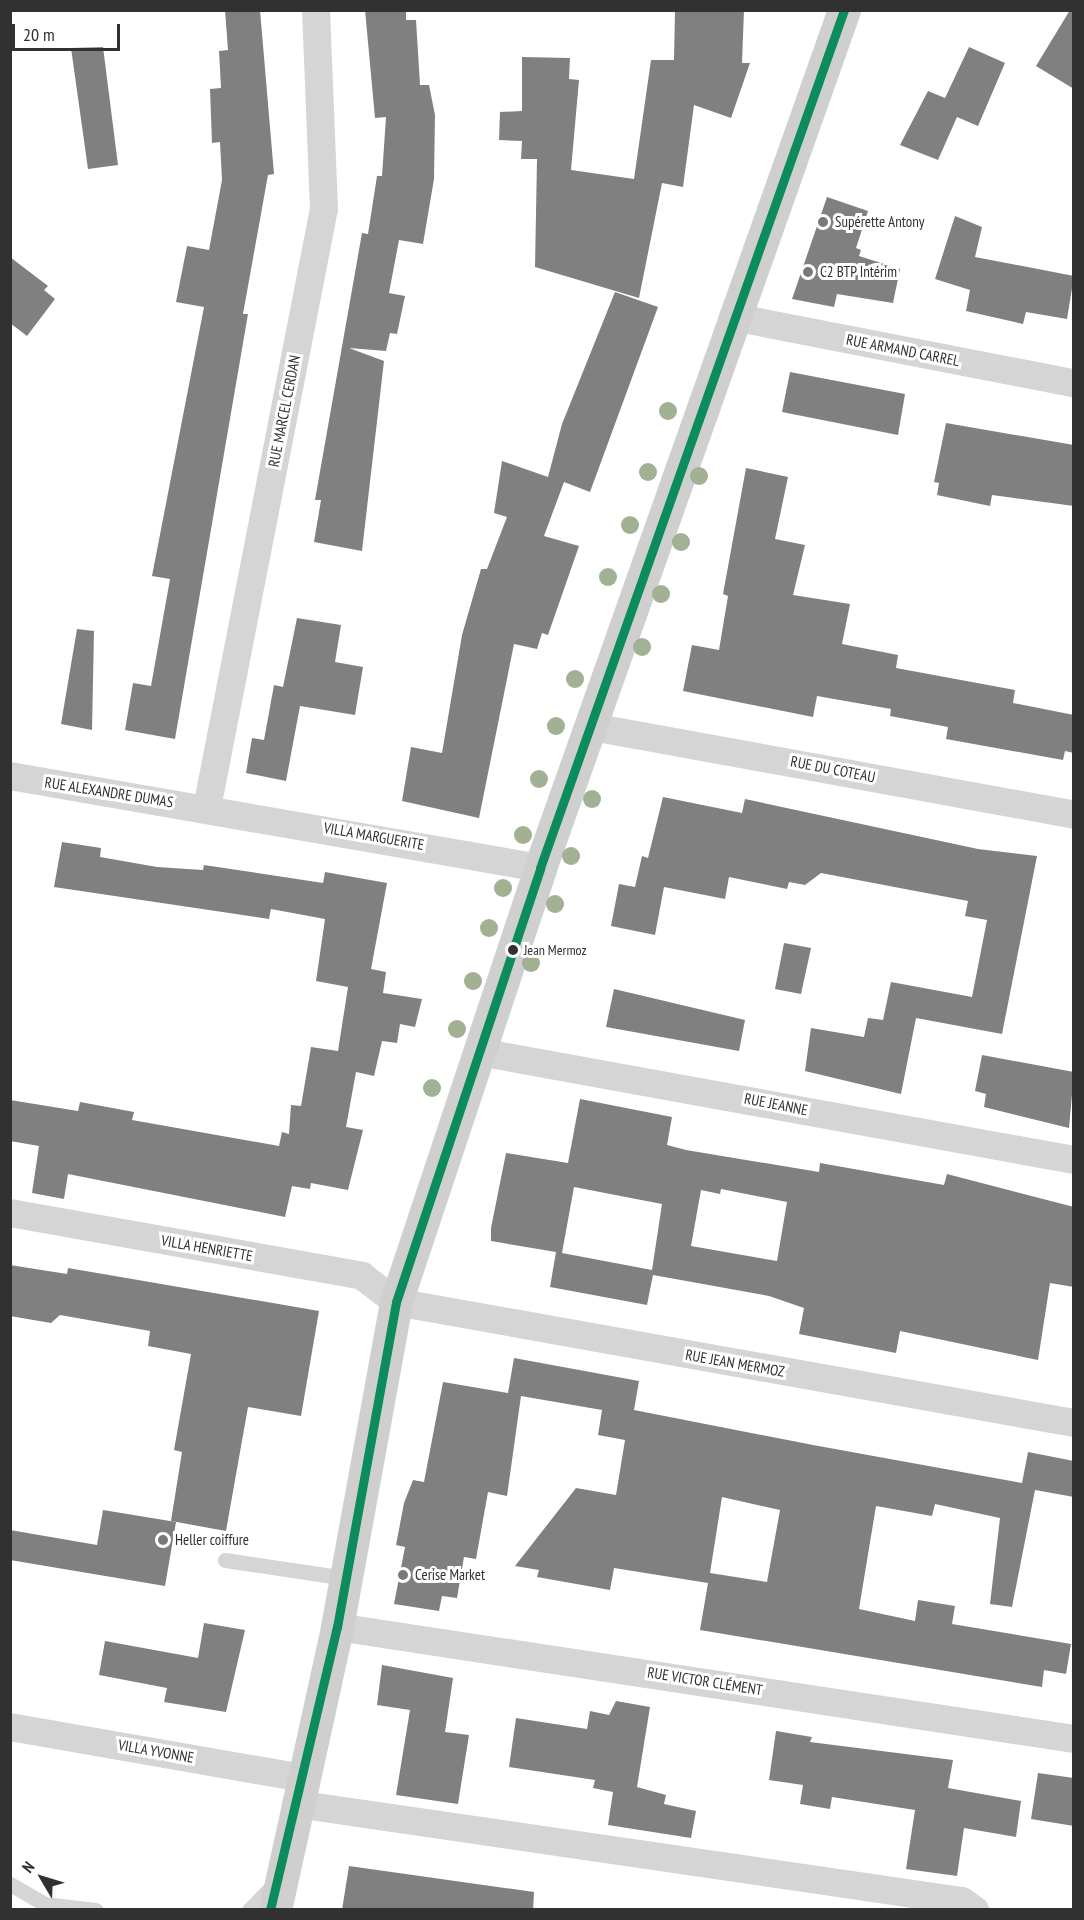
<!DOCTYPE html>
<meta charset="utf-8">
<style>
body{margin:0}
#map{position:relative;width:1084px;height:1920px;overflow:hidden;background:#fff;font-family:"PT Sans Narrow",sans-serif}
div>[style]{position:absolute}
.building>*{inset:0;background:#808080}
.service>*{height:15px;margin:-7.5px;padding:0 7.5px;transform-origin:7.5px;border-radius:7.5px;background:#d5d5d5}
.minor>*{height:28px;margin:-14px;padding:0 14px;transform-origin:14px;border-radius:14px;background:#d5d5d5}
.secondary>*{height:33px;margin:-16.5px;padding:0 16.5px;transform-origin:16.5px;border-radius:16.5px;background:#cfcfcf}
.bus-1>*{height:9px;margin:-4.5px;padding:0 4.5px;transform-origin:4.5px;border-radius:4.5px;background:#0c8c5d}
.trees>*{width:18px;height:18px;margin:-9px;border-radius:50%;background:#a2b093}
.dots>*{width:16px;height:16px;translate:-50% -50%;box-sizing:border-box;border:3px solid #fff;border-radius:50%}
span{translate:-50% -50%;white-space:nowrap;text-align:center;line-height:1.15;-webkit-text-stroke:6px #fff;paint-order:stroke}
.bus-label{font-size:14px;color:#313131}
.left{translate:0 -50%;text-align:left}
.poi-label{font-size:15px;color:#313131}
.street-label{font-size:15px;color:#313131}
.frame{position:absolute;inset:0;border:12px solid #313131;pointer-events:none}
.north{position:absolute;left:12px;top:1848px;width:60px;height:60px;-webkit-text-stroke:4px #fff;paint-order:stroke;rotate:308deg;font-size:16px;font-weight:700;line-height:24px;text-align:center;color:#313131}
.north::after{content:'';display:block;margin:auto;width:21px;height:27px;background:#313131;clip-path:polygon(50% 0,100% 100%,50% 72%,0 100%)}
.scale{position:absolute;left:12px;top:24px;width:108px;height:27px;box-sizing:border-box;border:3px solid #313131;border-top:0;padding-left:8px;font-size:18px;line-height:21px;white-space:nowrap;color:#313131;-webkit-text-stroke:4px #fff;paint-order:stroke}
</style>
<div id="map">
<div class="building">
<i style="clip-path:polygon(225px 10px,260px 10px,274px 174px,268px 175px,243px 314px,248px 314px,175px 739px,125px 730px,133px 683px,151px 686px,170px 579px,152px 576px,204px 307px,176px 302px,187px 246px,209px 250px,222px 180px,220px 142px,212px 143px,210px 89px,221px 88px,219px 51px,228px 50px)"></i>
<i style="clip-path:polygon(365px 10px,406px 10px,406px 20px,416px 20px,420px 85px,429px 85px,435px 115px,434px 179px,423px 244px,399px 240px,389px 293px,405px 296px,397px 334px,390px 333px,386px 351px,349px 348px,384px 361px,362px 551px,314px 542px,321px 500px,315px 500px,362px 233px,368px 234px,377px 176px,382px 176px,386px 117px,375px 118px)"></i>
<i style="clip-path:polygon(675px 10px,744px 10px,742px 63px,750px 63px,731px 118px,694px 105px,683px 187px,662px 183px,639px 298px,535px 267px,537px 159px,521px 159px,522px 141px,499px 140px,500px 112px,522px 111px,522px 57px,570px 58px,569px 79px,579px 80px,571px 170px,634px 179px,651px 60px,674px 60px)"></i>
<i style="clip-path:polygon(1070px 10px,1074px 10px,1074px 89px,1036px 66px)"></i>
<i style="clip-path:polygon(103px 47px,118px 165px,88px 169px,71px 48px)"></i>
<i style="clip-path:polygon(969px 47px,1005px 63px,978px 126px,957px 117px,938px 160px,900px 145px,928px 91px,945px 98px)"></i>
<i style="clip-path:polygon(827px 197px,868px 211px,856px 248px,861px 250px,859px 256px,900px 269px,893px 303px,837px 294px,834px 307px,792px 299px)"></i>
<i style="clip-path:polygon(955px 216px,982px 227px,975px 257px,1074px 276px,1067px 319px,1026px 312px,1023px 324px,966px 311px,970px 290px,935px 279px)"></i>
<i style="clip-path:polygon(10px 257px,48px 286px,44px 290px,55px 299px,27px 336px,10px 323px)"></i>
<i style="clip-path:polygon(615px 292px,658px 307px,590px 492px,564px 482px,544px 536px,579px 546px,548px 635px,542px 633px,537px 649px,514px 644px,479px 818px,402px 801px,411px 747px,442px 753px,462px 635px,481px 569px,487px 569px,507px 517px,494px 513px,502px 461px,548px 477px,562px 424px)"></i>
<i style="clip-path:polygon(790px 372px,905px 394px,898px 435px,782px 412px)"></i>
<i style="clip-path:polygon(946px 423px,1074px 445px,1074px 506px,992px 495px,990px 506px,937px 495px,939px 483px,934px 482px)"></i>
<i style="clip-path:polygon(746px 468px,788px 477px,775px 539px,805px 545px,793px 595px,850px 604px,842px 644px,898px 655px,896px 668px,1015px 690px,1013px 703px,1074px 715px,1074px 753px,1065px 751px,1063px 760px,946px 739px,948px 727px,890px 716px,891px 709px,817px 696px,813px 717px,683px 691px,692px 645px,719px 650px,728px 596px,723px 594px)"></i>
<i style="clip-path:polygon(297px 618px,341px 625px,335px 662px,363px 667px,355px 715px,300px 706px,286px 781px,246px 773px,252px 738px,264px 740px,274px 685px,283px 687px)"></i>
<i style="clip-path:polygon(77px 629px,94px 631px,92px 730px,61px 724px)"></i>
<i style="clip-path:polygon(663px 797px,742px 813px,745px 799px,978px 849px,1037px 856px,1002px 1034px,916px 1018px,901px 1094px,805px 1071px,811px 1028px,864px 1037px,868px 1018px,883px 1020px,891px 982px,972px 997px,987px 920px,965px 916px,968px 901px,821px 873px,805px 885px,789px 882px,787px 889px,729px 877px,725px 899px,664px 887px,655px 935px,611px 926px,619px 884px,635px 887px,642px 856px,648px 858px)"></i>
<i style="clip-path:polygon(62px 842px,101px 848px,100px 857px,157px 867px,203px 870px,204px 865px,323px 883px,325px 872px,387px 883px,371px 969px,386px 972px,383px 993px,422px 999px,415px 1027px,400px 1024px,397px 1043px,382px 1041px,374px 1076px,356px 1072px,346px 1127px,363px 1130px,348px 1190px,311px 1183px,310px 1189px,292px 1186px,285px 1217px,68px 1174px,64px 1199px,32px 1193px,39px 1146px,10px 1141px,10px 1100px,78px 1111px,80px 1102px,134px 1112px,132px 1120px,279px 1146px,282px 1132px,289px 1134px,291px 1105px,301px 1106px,311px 1047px,338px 1051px,348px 987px,316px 981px,325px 919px,271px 909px,269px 919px,54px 887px)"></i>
<i style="clip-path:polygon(784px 943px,811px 948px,801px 994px,775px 989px)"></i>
<i style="clip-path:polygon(614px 989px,745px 1020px,739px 1051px,606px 1027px)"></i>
<i style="clip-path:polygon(982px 1055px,1074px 1072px,1069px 1128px,984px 1107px,986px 1094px,975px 1091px)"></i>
<i style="clip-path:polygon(evenodd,580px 1099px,672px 1117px,667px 1145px,686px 1150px,819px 1172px,820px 1163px,944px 1185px,947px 1174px,1074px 1207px,1074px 1287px,1050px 1283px,1038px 1360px,900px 1331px,896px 1353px,799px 1334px,804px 1308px,769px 1296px,653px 1275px,647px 1305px,550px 1287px,556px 1252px,491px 1241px,491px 1228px,506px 1153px,568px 1163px,580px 1099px,574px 1187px,662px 1204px,652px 1270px,562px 1253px,574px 1187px,580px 1099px,721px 1189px,787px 1202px,777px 1261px,691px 1246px,701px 1190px,720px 1194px,721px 1189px)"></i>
<i style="clip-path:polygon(10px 1265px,67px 1274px,68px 1268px,319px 1311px,301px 1416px,248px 1407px,226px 1531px,171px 1521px,182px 1452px,174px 1450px,191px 1354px,148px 1346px,150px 1331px,60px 1315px,51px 1323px,10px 1316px)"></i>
<i style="clip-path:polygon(evenodd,514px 1358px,639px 1381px,634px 1410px,813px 1445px,1022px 1483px,1028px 1452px,1074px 1461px,1074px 1497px,1035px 1490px,1012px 1607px,990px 1604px,1000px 1518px,935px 1504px,932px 1516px,876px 1506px,859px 1609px,915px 1621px,918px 1600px,955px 1606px,952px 1624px,1071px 1644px,1066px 1674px,1044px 1670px,1042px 1687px,700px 1630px,708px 1583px,614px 1568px,610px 1590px,537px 1577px,539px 1570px,515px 1566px,576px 1488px,616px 1495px,625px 1440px,598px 1435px,602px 1410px,521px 1396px,507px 1496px,488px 1492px,476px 1559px,464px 1557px,457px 1598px,442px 1596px,439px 1611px,394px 1604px,405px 1547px,396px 1545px,404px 1503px,413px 1480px,424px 1482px,443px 1382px,508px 1393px,514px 1358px,722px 1497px,780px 1510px,767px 1582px,710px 1573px,722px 1497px)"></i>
<i style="clip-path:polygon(103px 1510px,176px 1522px,165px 1586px,10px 1560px,10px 1530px,97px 1545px)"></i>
<i style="clip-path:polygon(204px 1623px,245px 1630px,226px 1712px,164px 1702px,167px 1688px,99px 1675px,105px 1641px,198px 1658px)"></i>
<i style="clip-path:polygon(382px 1665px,453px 1678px,445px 1732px,469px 1735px,458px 1804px,396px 1795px,410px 1710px,377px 1705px)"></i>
<i style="clip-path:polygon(616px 1701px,650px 1707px,637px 1787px,666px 1795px,664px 1804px,696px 1811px,691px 1838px,608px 1825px,613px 1792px,593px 1788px,595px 1780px,509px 1767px,516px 1718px,587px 1729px,590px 1711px,609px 1715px)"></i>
<i style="clip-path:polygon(776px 1731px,812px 1737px,810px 1742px,953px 1760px,948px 1788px,1021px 1801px,1016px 1837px,964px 1828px,957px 1876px,906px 1869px,915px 1810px,832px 1797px,830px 1809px,800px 1804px,803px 1785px,769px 1780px)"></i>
<i style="clip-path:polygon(1038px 1773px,1074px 1778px,1074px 1826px,1031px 1819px)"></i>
<i style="clip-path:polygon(349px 1866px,534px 1892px,533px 1910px,342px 1910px)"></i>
</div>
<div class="service">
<i style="left:225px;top:1560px;width:122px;rotate:8.5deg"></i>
<i style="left:10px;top:1884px;width:39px;rotate:30deg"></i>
<i style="left:44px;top:1904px;width:52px;rotate:6.6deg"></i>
<i style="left:249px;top:1910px;width:37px;rotate:-46deg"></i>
</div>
<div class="minor">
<i style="left:733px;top:317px;width:347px;rotate:11deg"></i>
<i style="left:592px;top:727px;width:490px;rotate:10.3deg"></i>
<i style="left:10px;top:776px;width:538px;rotate:9.85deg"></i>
<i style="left:207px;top:808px;width:610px;rotate:-78.95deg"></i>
<i style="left:324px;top:209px;width:199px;rotate:-92.3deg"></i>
<i style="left:479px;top:1052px;width:605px;rotate:10.29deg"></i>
<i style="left:10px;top:1213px;width:358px;rotate:10.1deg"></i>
<i style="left:362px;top:1276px;width:43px;rotate:37.4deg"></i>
<i style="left:396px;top:1302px;width:689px;rotate:10.12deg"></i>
<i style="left:337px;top:1627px;width:745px;rotate:8.64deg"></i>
<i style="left:10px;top:1727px;width:296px;rotate:9.9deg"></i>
<i style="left:296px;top:1804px;width:673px;rotate:8.29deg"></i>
<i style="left:962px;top:1901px;width:16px;rotate:35deg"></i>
</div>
<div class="secondary">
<i style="left:275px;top:1910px;width:290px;rotate:-77.6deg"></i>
<i style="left:337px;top:1627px;width:330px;rotate:-79.7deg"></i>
<i style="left:396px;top:1302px;width:457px;rotate:-71.6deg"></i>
<i style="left:540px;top:868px;width:910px;rotate:-70.49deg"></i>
</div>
<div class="bus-1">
<i style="left:270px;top:1910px;width:291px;rotate:-76.7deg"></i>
<i style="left:337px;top:1627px;width:330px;rotate:-79.7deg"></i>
<i style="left:396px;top:1302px;width:457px;rotate:-71.6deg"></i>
<i style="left:540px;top:868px;width:910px;rotate:-70.49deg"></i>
</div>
<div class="trees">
<i style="left:668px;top:411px"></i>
<i style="left:648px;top:472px"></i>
<i style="left:699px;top:476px"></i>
<i style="left:630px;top:525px"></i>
<i style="left:681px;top:542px"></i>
<i style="left:608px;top:577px"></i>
<i style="left:661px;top:594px"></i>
<i style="left:642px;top:647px"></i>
<i style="left:575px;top:679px"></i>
<i style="left:556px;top:726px"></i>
<i style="left:539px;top:779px"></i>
<i style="left:592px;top:799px"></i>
<i style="left:523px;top:835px"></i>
<i style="left:571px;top:856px"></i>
<i style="left:503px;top:888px"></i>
<i style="left:555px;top:904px"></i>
<i style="left:489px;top:928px"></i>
<i style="left:531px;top:963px"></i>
<i style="left:473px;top:981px"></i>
<i style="left:457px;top:1029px"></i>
<i style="left:432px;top:1088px"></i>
</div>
<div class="dots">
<i style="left:823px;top:222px;background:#797979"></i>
<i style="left:808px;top:272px;background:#797979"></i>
<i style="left:513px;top:950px;background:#313131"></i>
<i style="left:163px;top:1540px;background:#797979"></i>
<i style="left:403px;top:1575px;background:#797979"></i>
</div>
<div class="bus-label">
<span class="left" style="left:524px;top:950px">Jean Mermoz</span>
</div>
<div class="poi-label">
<span class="left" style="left:835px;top:222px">Supérette Antony</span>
<span class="left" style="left:820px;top:272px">C2 BTP Intérim</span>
<span class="left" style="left:175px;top:1540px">Heller coiffure</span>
<span class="left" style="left:415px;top:1575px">Cerise Market</span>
</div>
<div class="street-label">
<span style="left:903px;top:350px;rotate:11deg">RUE ARMAND CARREL</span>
<span style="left:284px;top:411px;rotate:-79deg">RUE MARCEL CERDAN</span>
<span style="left:833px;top:769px;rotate:11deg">RUE DU COTEAU</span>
<span style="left:109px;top:792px;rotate:9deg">RUE ALEXANDRE DUMAS</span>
<span style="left:374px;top:836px;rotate:10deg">VILLA MARGUERITE</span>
<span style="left:776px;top:1104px;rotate:11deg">RUE JEANNE</span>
<span style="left:207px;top:1248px;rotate:10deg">VILLA HENRIETTE</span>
<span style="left:735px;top:1363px;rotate:10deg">RUE JEAN MERMOZ</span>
<span style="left:705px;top:1681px;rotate:9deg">RUE VICTOR CLÉMENT</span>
<span style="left:156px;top:1751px;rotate:10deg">VILLA YVONNE</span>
</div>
<div class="frame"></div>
<div class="north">N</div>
<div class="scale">20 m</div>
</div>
